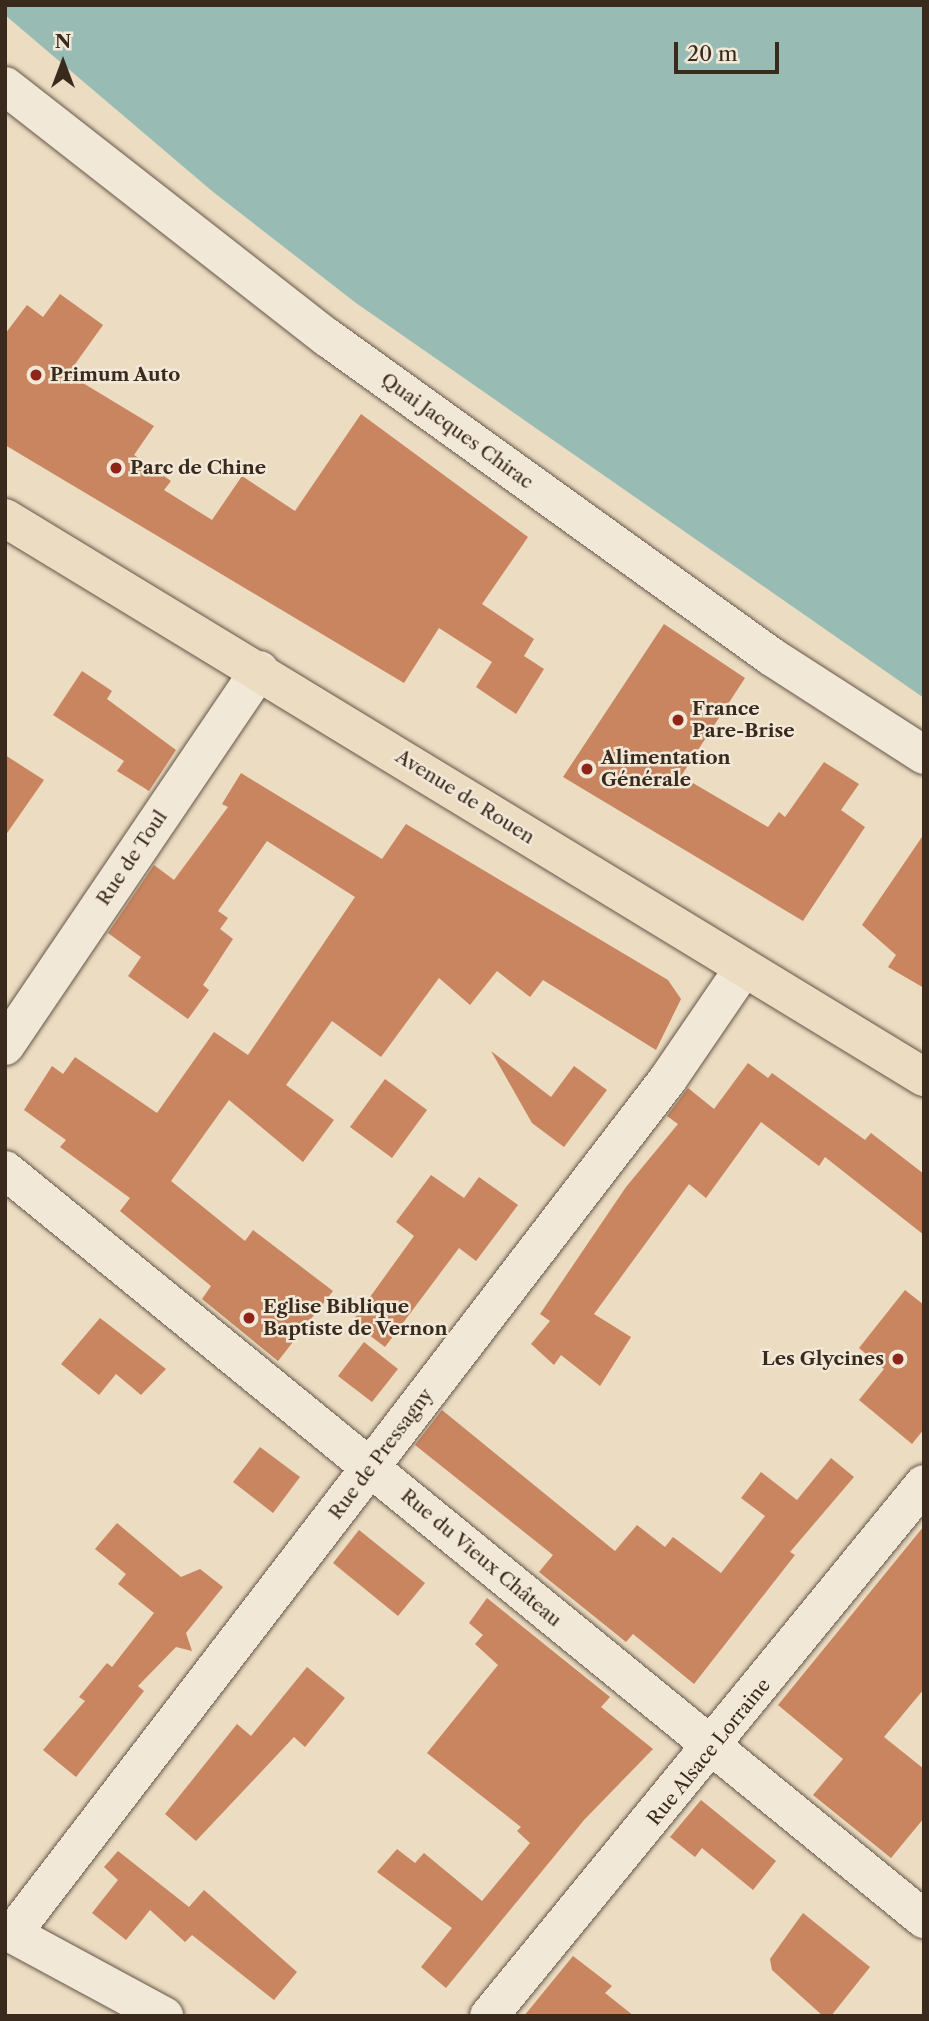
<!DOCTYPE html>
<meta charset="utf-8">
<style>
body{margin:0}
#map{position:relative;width:929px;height:2021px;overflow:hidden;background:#ebdcc2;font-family:"Libre Caslon Text",serif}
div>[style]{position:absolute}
.water>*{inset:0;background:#98bbb4}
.building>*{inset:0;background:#c8855f}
.roads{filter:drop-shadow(0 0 2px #665647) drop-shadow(0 0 2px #665647)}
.minor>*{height:38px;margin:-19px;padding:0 19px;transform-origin:19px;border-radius:19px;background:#f2e8d7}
.major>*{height:38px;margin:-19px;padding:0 19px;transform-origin:19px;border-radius:19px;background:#ebdcc2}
.dots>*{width:19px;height:19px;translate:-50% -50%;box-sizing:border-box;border:4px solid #f2e8d7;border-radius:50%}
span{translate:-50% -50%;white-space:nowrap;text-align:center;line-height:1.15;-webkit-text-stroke:5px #f2e8d7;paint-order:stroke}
.poi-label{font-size:19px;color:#3a2a1e;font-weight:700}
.left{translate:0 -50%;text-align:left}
.right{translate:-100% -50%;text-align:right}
.street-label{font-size:19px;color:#3a2a1e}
.frame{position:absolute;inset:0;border:7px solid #3a2a1e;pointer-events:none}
.north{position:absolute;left:28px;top:28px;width:70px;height:70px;-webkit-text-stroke:5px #f2e8d7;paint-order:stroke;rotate:0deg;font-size:19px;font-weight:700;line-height:28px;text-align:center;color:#3a2a1e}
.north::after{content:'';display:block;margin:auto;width:24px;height:32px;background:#3a2a1e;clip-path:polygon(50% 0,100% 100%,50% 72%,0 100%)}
.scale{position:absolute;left:674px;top:42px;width:105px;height:32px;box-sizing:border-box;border:4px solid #3a2a1e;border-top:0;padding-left:9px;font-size:21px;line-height:24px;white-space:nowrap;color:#3a2a1e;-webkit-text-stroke:5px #f2e8d7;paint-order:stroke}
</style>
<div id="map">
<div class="water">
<i style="clip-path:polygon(5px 5px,924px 5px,924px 698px,356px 303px,212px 191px,5px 15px)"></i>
</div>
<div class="building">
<i style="clip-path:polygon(60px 294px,103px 325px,68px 374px,154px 426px,134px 455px,171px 481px,164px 490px,212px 520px,242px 476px,295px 511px,361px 414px,528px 537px,482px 604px,534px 639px,524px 656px,544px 669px,516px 714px,476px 687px,492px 662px,439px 628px,404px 683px,5px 445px,5px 334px,27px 305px,43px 317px)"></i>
<i style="clip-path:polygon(664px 624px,745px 678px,681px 776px,768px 827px,779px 812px,785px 817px,824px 762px,859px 784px,841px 810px,865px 827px,803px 921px,563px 777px)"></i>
<i style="clip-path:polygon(82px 671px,112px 691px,107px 699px,176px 750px,149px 791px,117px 771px,124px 761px,53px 715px)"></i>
<i style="clip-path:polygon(5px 755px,44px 780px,5px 836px)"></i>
<i style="clip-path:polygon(241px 773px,382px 859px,406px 824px,668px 980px,681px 999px,656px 1050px,543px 980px,530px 997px,497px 971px,470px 1005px,439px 978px,381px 1057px,332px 1021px,286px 1085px,334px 1120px,303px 1162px,229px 1100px,171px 1181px,245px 1241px,253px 1230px,333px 1291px,278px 1361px,202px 1299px,211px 1286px,120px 1211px,130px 1198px,60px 1147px,66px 1140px,24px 1110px,52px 1066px,63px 1074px,75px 1057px,157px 1113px,214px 1032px,248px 1055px,355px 897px,267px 841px,218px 911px,228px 918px,220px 929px,233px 939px,203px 985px,209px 990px,188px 1019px,128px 976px,141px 957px,108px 933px,154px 865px,174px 880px,228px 807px,222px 804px)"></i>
<i style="clip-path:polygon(924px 834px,924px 988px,888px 967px,896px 955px,862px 925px)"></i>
<i style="clip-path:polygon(491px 1051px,551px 1097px,574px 1066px,607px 1090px,564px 1147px,532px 1123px)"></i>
<i style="clip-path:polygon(748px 1063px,768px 1078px,772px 1073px,865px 1140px,871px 1133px,924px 1174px,924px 1235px,825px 1157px,819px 1166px,761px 1122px,706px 1198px,689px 1184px,594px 1314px,631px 1337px,600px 1386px,561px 1355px,554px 1365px,531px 1344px,550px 1321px,540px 1314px,626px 1187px,678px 1124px,667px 1116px,688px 1088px,714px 1109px)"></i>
<i style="clip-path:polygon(385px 1079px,427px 1110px,392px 1158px,350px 1127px)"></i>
<i style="clip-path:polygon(431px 1175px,464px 1198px,479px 1177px,518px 1205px,476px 1261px,459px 1248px,385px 1347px,352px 1322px,414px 1236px,396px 1222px)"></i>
<i style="clip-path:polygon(905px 1290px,924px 1305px,924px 1429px,912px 1444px,859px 1400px,884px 1369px,859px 1348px)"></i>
<i style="clip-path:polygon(100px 1318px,166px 1369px,141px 1395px,116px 1374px,99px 1395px,61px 1364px)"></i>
<i style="clip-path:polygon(364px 1342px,398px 1369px,372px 1402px,338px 1376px)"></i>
<i style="clip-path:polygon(442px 1410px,615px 1551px,637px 1525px,665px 1547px,673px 1537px,721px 1573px,765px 1516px,741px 1498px,761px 1472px,797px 1500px,831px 1458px,854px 1477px,790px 1552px,795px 1555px,694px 1684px,633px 1634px,626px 1642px,539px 1572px,553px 1555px,415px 1445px)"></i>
<i style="clip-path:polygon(260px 1447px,300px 1477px,273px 1513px,233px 1482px)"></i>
<i style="clip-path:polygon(117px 1523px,181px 1577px,200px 1569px,223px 1587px,186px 1633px,192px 1651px,176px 1647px,138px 1686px,144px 1691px,76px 1777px,43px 1750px,85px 1701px,79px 1697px,107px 1663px,112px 1667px,154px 1613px,118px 1584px,126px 1574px,95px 1549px)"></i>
<i style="clip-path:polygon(924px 1526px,924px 1689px,884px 1737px,924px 1769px,924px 1818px,891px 1858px,813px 1795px,843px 1759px,778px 1705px)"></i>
<i style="clip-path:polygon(359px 1530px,425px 1583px,398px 1616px,333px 1563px)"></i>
<i style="clip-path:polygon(487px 1598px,610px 1697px,601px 1707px,653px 1749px,584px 1820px,446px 1988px,421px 1967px,452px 1928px,377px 1872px,397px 1849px,415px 1863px,424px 1853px,482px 1901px,530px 1843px,517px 1831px,521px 1827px,427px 1753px,498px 1665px,475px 1644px,483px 1635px,469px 1623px)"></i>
<i style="clip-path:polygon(307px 1667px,345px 1698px,305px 1747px,294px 1737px,196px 1841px,165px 1814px,237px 1724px,251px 1736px)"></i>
<i style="clip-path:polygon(701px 1800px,776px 1861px,753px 1890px,702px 1848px,695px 1857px,670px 1837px)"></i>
<i style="clip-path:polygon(118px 1851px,189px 1907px,204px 1890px,297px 1972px,274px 2000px,192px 1935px,185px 1942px,150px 1910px,126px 1940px,92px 1913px,118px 1880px,104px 1867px)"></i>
<i style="clip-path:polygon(803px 1913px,870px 1967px,831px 2016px,823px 2016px,772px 1970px,770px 1959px)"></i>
<i style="clip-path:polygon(573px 1956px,612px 1986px,605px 1993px,634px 2016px,524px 2016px)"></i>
</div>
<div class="roads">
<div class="minor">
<i style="left:5px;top:86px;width:410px;rotate:38deg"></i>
<i style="left:328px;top:338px;width:547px;rotate:35.7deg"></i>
<i style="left:772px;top:657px;width:181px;rotate:32.8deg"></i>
<i style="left:5px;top:1046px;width:454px;rotate:-55.9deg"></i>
<i style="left:5px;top:1170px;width:1186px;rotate:39.18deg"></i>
<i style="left:5px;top:1930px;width:181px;rotate:28.4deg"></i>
<i style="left:12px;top:1934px;width:1078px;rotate:-52.5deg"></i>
<i style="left:668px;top:1079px;width:133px;rotate:-55.7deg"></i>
<i style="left:489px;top:2016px;width:687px;rotate:-50.73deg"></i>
</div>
<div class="major">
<i style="left:5px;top:518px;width:1076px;rotate:31.31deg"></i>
</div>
</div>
<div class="dots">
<i style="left:36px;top:375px;background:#8f2418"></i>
<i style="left:116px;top:468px;background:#8f2418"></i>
<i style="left:678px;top:720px;background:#8f2418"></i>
<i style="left:587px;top:769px;background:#8f2418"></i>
<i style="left:249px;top:1318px;background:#8f2418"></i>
<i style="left:898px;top:1359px;background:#8f2418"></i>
</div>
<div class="poi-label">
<span class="left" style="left:50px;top:375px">Primum Auto</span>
<span class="left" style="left:130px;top:468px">Parc de Chine</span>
<span class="left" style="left:692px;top:720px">France<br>Pare-Brise</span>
<span class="left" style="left:601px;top:769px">Alimentation<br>Générale</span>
<span class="left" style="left:263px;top:1318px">Eglise Biblique<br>Baptiste de Vernon</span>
<span class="right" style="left:884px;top:1359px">Les Glycines</span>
</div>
<div class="street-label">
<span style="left:457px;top:431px;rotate:36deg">Quai Jacques Chirac</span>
<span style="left:465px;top:797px;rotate:32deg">Avenue de Rouen</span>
<span style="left:132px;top:858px;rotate:-56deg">Rue de Toul</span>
<span style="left:381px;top:1454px;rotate:-53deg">Rue de Pressagny</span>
<span style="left:481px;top:1558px;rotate:40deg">Rue du Vieux Château</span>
<span style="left:709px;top:1752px;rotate:-51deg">Rue Alsace Lorraine</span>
</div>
<div class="frame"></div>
<div class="north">N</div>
<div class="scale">20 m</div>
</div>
